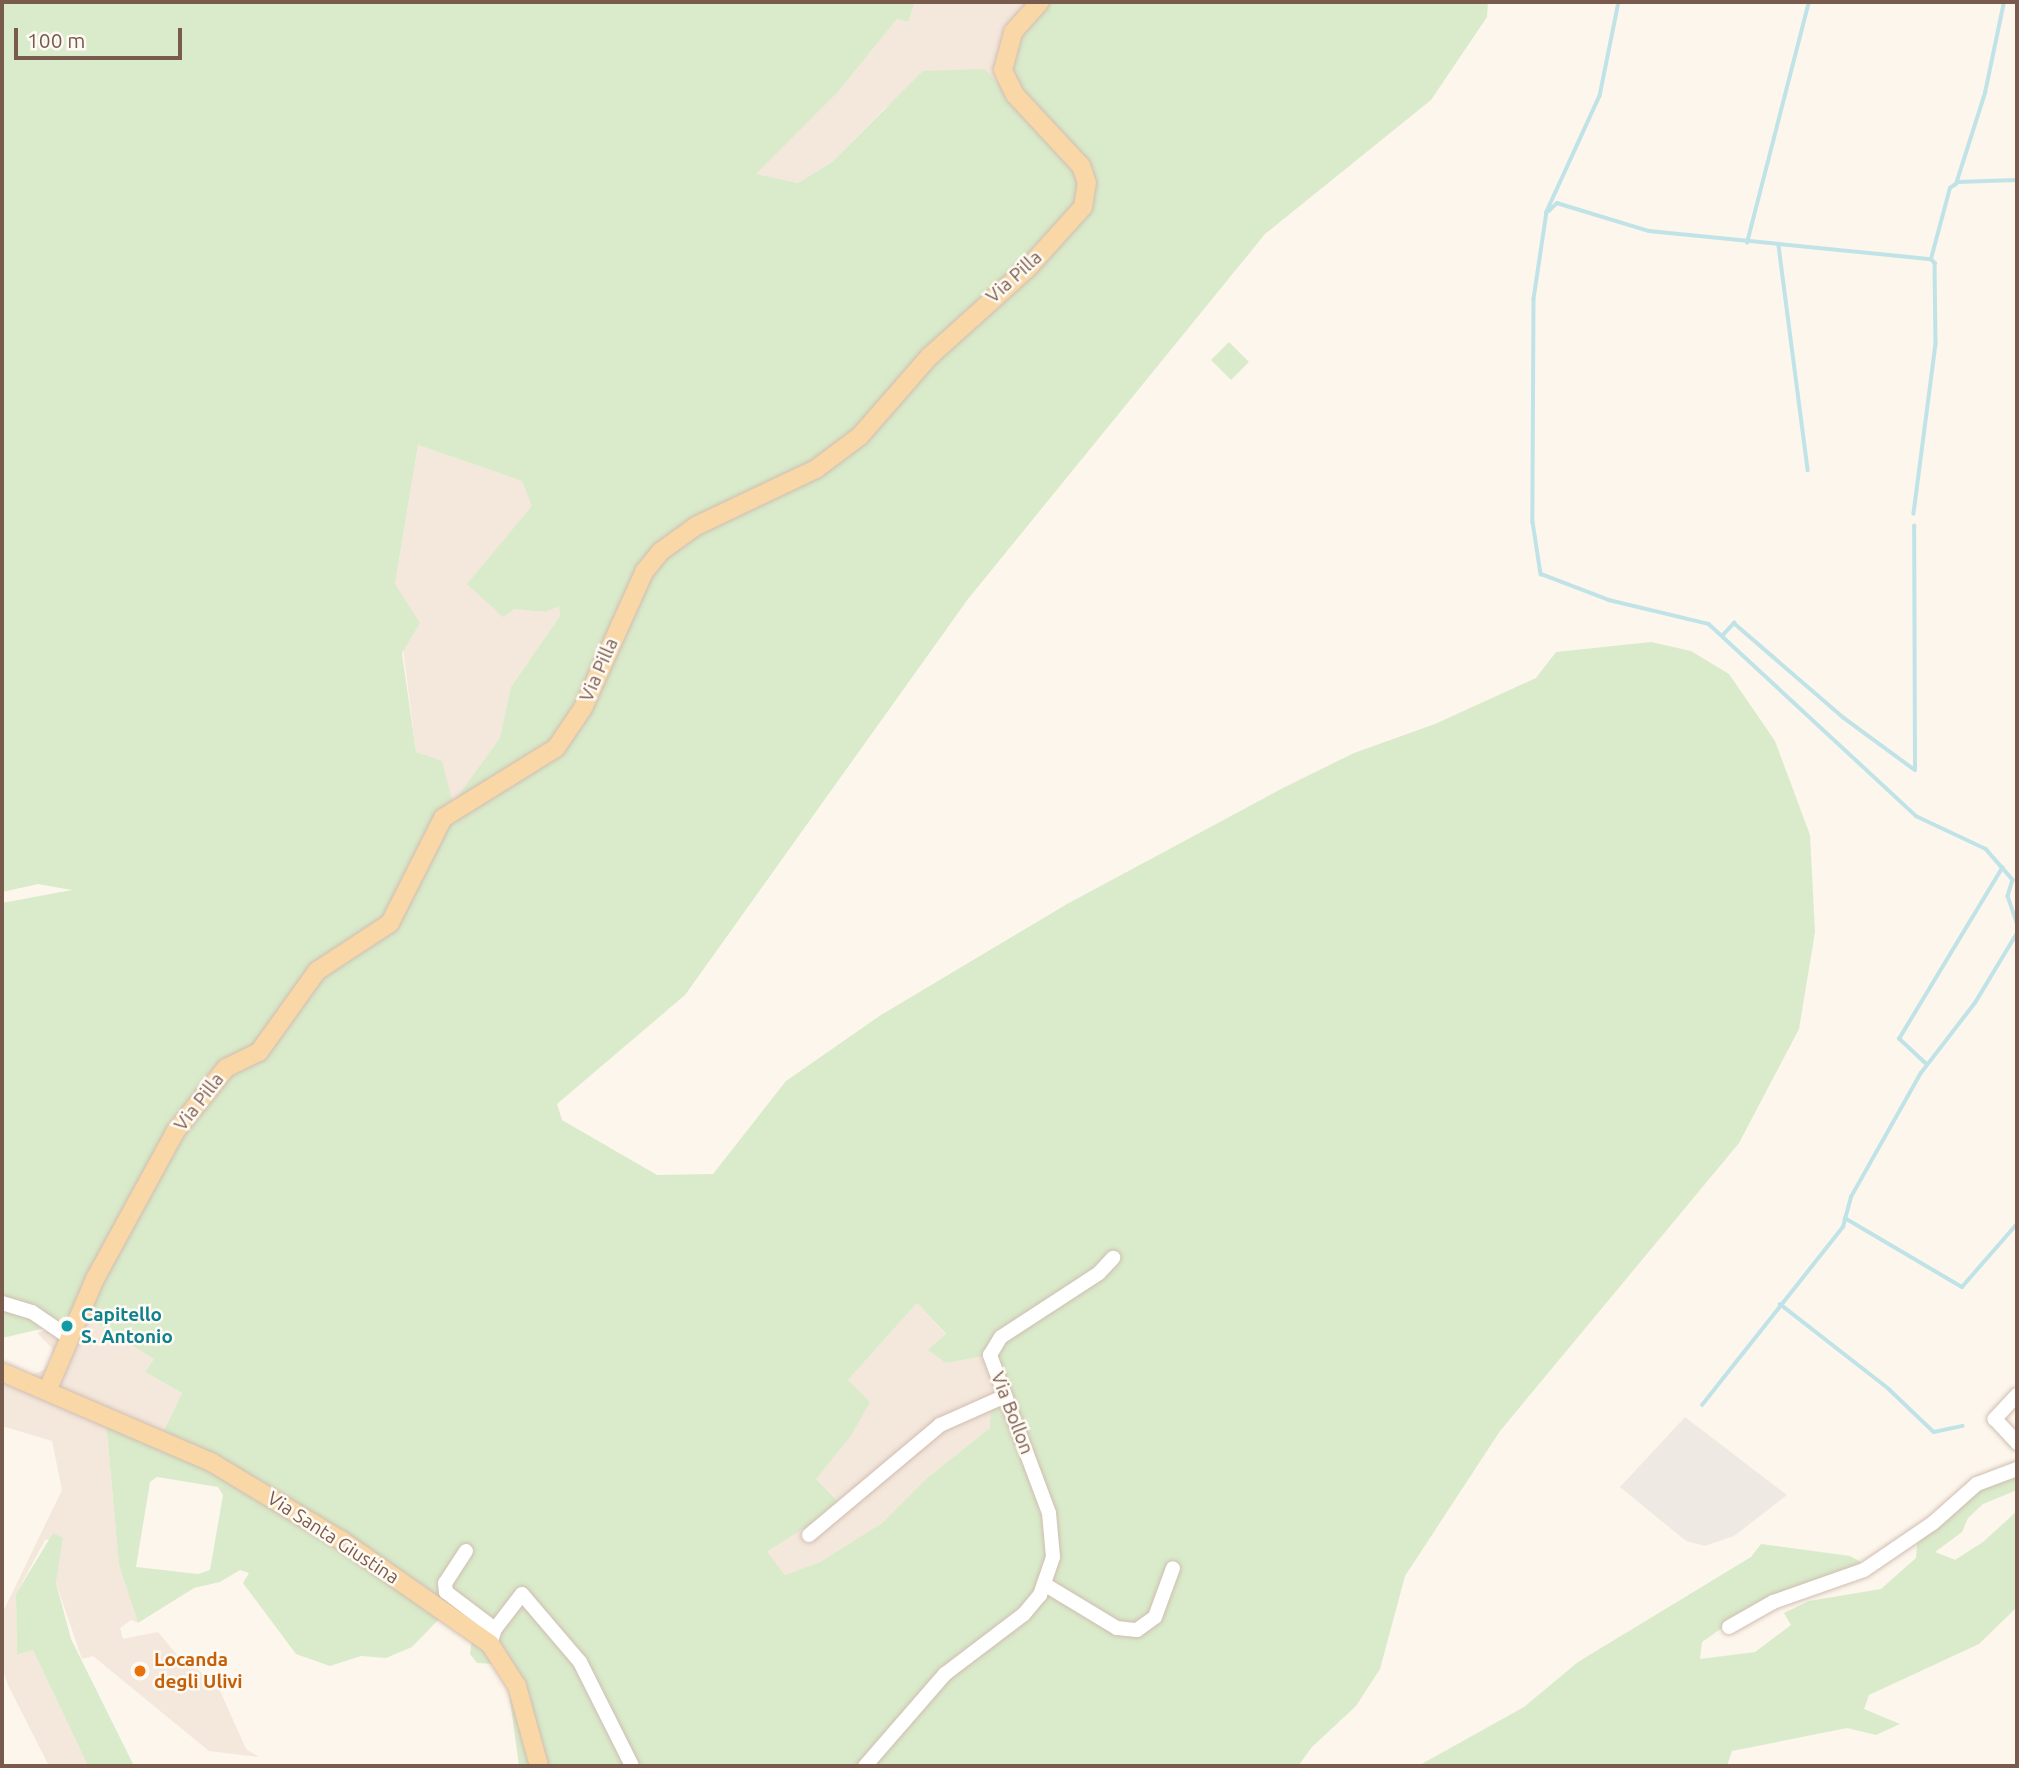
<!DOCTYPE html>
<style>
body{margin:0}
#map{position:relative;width:2019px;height:1768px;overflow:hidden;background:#fdf6ec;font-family:Ubuntu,sans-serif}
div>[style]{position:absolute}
.residential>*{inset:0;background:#f4e7db}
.industrial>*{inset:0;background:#efe9e4}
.green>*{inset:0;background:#d9ebca}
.stream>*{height:3.5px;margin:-1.75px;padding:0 1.75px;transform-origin:1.75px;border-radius:1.75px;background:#c0e3e7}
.roads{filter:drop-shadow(0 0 2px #d0bdb1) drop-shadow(0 0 2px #d0bdb1)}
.minor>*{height:14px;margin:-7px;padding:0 7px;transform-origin:7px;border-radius:7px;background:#fff}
.major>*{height:18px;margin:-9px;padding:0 9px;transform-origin:9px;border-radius:9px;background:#f9d7a7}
.dots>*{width:19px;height:19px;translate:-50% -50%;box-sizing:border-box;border:4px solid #fffaf3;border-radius:50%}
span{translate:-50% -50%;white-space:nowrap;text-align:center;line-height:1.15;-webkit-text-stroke:5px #fffaf3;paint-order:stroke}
.street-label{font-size:19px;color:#795b4e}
.culture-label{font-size:19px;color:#0d838f;font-weight:700}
.left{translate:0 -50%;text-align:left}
.food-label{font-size:19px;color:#c56008;font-weight:700}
.frame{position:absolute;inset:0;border:4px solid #795b4e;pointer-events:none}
.scale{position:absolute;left:14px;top:28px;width:168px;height:32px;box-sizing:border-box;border:4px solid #795b4e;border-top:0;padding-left:9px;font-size:21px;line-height:24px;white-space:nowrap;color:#795b4e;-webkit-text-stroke:5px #fffaf3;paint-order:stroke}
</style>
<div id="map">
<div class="residential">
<i style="clip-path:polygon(915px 2px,1034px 2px,1006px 92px,985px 69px,886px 107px,832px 162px,798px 183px,755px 174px,838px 92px,897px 19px,908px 22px)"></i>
<i style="clip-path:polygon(418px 445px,522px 481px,533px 505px,514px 609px,545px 612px,559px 605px,560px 616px,511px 687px,501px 738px,453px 804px,441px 761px,416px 752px,395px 584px)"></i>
<i style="clip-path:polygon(917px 1303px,946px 1335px,946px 1363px,990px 1355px,1007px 1400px,990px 1428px,927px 1478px,882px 1523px,820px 1562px,785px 1575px,766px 1553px,841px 1503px,816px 1479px,848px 1380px)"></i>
<i style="clip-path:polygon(88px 1318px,154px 1359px,145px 1372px,182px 1393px,158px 1443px,106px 1423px,119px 1565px,138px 1623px,131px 1620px,120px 1628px,123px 1639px,158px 1632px,177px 1655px,217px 1684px,246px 1749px,259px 1757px,209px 1751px,93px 1656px,82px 1659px,56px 1583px,63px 1538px,45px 1540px,16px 1594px,17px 1655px,33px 1650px,88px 1766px,49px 1766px,8px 1685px,2px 1668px,2px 1614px,62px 1490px,52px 1441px,2px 1426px,2px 1370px,31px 1375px,44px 1370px,53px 1359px,52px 1348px,37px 1333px)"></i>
</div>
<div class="industrial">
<i style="clip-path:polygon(1685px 1417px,1787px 1495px,1734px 1536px,1705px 1546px,1686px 1541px,1620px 1487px)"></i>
</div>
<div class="green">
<i style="clip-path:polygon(evenodd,2px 2px,915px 2px,908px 22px,897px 19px,838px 92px,756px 174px,798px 183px,832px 162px,923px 71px,985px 69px,1004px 90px,999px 70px,1034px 2px,1488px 2px,1487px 17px,1431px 100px,1265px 234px,968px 599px,685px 995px,557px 1104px,562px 1120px,657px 1175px,713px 1174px,786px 1081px,881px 1015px,1067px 904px,1285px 787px,1354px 753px,1435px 724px,1536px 678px,1556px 652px,1651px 642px,1691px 651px,1729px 674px,1775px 741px,1810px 835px,1815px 932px,1799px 1029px,1739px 1143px,1500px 1431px,1405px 1576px,1380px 1669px,1356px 1706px,1312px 1747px,1298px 1766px,519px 1766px,509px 1692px,501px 1675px,495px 1664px,477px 1663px,470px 1654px,472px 1639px,442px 1616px,412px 1647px,386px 1658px,361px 1656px,330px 1666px,296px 1654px,243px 1583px,249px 1573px,240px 1570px,220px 1582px,194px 1588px,138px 1623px,119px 1565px,106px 1422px,158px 1443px,182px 1393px,145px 1372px,154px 1359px,88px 1318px,2px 1338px,2px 903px,72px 890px,38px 884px,2px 892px,2px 2px,418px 445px,522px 481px,532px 506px,467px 584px,503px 617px,514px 609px,545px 612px,559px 606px,560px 616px,511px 687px,500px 738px,453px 803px,442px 761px,416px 752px,402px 653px,420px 623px,395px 584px,418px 445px,2px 2px,917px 1303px,946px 1334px,928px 1350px,946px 1363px,990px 1355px,1007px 1400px,991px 1408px,990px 1428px,927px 1478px,882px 1523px,820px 1562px,785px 1575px,767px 1552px,841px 1504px,816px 1479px,850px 1437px,870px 1402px,848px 1380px,917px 1303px,2px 2px,157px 1477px,218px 1487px,223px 1495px,210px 1570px,198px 1574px,136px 1567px,150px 1482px,157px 1477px)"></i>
<i style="clip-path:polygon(1229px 342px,1249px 362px,1231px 380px,1211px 360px)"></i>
<i style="clip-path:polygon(2017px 1475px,2017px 1490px,1983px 1504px,1968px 1518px,1962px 1532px,1935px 1552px,1955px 1560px,1983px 1542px,2017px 1511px,2017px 1607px,1979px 1644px,1869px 1695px,1864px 1709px,1900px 1724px,1876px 1735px,1847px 1728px,1732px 1751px,1727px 1766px,1418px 1766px,1524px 1707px,1578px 1662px,1751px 1557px,1761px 1544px,1850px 1556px,1861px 1562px,1850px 1572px,1748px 1610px,1702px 1642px,1700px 1659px,1755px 1652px,1791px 1625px,1784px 1613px,1809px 1601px,1881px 1589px,1916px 1558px,1917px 1544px,1951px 1510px,1981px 1487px)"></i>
<i style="clip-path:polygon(53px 1533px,63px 1538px,56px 1583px,71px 1639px,134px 1766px,88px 1766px,33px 1650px,17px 1655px,16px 1594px)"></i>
</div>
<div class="stream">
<i style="left:1619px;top:2px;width:96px;rotate:101.4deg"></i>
<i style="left:1600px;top:96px;width:128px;rotate:114.6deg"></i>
<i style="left:1547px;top:212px;width:88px;rotate:98.5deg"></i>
<i style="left:1534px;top:299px;width:223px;rotate:90.3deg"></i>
<i style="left:1533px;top:522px;width:53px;rotate:81.3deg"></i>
<i style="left:1541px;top:574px;width:73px;rotate:20.9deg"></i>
<i style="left:1609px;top:600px;width:103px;rotate:13.5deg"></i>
<i style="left:1709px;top:624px;width:282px;rotate:42.8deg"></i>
<i style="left:1916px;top:816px;width:77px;rotate:25.2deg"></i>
<i style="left:1986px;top:849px;width:41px;rotate:48.9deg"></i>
<i style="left:2013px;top:880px;width:17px;rotate:107deg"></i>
<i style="left:2008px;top:896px;width:28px;rotate:71deg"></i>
<i style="left:1957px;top:182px;width:60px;rotate:-1.9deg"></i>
<i style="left:1549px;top:211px;width:11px;rotate:-45deg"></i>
<i style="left:1557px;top:203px;width:96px;rotate:16.9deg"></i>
<i style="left:1649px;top:231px;width:283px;rotate:5.7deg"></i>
<i style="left:1931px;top:259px;width:6px;rotate:45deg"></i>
<i style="left:1935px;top:263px;width:81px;rotate:89.3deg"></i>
<i style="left:1936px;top:344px;width:171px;rotate:97.4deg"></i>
<i style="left:1747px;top:243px;width:249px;rotate:-75.6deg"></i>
<i style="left:1779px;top:246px;width:226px;rotate:82.6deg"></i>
<i style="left:1931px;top:259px;width:73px;rotate:-75deg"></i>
<i style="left:1950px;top:188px;width:7px;rotate:-34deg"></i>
<i style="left:1956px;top:184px;width:96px;rotate:-72.3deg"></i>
<i style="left:1985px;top:93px;width:93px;rotate:-78.2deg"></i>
<i style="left:1722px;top:636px;width:18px;rotate:-47deg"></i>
<i style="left:1734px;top:623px;width:145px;rotate:40.8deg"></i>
<i style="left:1844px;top:718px;width:88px;rotate:36.2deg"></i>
<i style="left:1915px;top:770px;width:244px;rotate:-90.2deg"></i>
<i style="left:1927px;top:1065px;width:38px;rotate:-137deg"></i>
<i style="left:1899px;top:1039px;width:200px;rotate:-58.9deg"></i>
<i style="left:1845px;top:1218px;width:136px;rotate:30.5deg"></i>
<i style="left:1962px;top:1287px;width:84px;rotate:-48.9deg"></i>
<i style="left:1780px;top:1304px;width:138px;rotate:37.9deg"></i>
<i style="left:1889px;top:1389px;width:62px;rotate:43.7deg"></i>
<i style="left:1934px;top:1432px;width:29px;rotate:-12deg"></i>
<i style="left:1702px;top:1405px;width:227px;rotate:-51.6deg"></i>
<i style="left:1843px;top:1227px;width:31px;rotate:-75deg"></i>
<i style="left:1851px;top:1197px;width:142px;rotate:-60.6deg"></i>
<i style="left:1921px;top:1073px;width:88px;rotate:-52.4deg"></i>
<i style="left:1975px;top:1003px;width:82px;rotate:-59deg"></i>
</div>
<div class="roads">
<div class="minor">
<i style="left:2px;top:1303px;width:31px;rotate:17deg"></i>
<i style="left:32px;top:1312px;width:46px;rotate:34.4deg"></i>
<i style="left:2017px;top:1395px;width:33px;rotate:133deg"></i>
<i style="left:1995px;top:1419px;width:33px;rotate:47deg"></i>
<i style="left:809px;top:1535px;width:171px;rotate:-40deg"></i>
<i style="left:940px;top:1425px;width:71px;rotate:-24deg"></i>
<i style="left:466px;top:1551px;width:38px;rotate:123deg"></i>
<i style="left:445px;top:1583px;width:9px;rotate:84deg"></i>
<i style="left:446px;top:1592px;width:61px;rotate:37.1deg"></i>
<i style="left:1044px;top:1584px;width:85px;rotate:31.1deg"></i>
<i style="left:1117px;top:1628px;width:20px;rotate:6deg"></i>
<i style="left:1137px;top:1630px;width:22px;rotate:-36deg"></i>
<i style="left:1155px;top:1617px;width:52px;rotate:-69.8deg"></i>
<i style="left:1729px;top:1627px;width:51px;rotate:-29.6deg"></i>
<i style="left:1773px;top:1602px;width:96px;rotate:-19.4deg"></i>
<i style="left:1864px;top:1570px;width:83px;rotate:-34.3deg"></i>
<i style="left:1933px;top:1523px;width:59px;rotate:-41.6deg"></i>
<i style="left:1977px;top:1484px;width:43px;rotate:-20.6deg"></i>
<i style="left:490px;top:1644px;width:16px;rotate:-72deg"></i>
<i style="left:495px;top:1629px;width:44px;rotate:-52.4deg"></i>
<i style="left:522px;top:1594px;width:89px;rotate:49.5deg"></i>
<i style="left:580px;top:1662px;width:116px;rotate:63.4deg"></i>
<i style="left:865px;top:1766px;width:122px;rotate:-49deg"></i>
<i style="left:945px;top:1674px;width:99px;rotate:-37.2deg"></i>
<i style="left:1024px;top:1614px;width:25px;rotate:-50deg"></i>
<i style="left:1040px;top:1595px;width:40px;rotate:-71.1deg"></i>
<i style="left:1053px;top:1557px;width:44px;rotate:-95.2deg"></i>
<i style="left:1049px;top:1513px;width:169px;rotate:-110.5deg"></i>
<i style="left:990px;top:1355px;width:21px;rotate:-59deg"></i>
<i style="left:1001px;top:1337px;width:117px;rotate:-33.1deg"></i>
<i style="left:1099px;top:1273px;width:21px;rotate:-47deg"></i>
</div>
<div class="major">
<i style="left:2px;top:1372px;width:228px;rotate:23.3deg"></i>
<i style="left:211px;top:1462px;width:152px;rotate:31deg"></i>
<i style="left:341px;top:1540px;width:182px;rotate:34.9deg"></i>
<i style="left:490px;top:1644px;width:50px;rotate:57.3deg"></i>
<i style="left:517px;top:1686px;width:83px;rotate:74.6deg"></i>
<i style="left:48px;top:1389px;width:120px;rotate:-66.9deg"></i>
<i style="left:95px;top:1279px;width:167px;rotate:-61.4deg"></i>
<i style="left:175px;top:1132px;width:82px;rotate:-51.4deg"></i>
<i style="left:226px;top:1068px;width:37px;rotate:-26deg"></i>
<i style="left:259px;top:1052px;width:100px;rotate:-54.4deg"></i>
<i style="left:317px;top:971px;width:87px;rotate:-33.3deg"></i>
<i style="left:390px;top:923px;width:118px;rotate:-63.2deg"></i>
<i style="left:443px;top:818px;width:133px;rotate:-31.8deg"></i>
<i style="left:556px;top:748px;width:48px;rotate:-56deg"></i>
<i style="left:583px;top:708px;width:149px;rotate:-65.8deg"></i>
<i style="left:644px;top:572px;width:26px;rotate:-51deg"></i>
<i style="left:660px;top:552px;width:44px;rotate:-35.8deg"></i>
<i style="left:696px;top:526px;width:133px;rotate:-25.4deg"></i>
<i style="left:816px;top:469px;width:55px;rotate:-36.9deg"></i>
<i style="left:860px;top:436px;width:105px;rotate:-48.9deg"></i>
<i style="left:929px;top:357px;width:133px;rotate:-42deg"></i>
<i style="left:1028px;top:268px;width:82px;rotate:-48deg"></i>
<i style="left:1083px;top:207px;width:24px;rotate:-81deg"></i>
<i style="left:1087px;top:183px;width:18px;rotate:-109deg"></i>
<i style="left:1081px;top:166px;width:97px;rotate:-132.9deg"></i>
<i style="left:1015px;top:95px;width:28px;rotate:-116deg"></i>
<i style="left:1003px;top:70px;width:39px;rotate:-75deg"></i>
<i style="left:1013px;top:32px;width:40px;rotate:-48deg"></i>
</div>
</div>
<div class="dots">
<i style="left:67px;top:1326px;background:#0f9aa8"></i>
<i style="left:140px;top:1671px;background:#e8710a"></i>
</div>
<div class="street-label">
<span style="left:1014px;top:277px;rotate:-42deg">Via Pilla</span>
<span style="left:599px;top:670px;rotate:-66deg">Via Pilla</span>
<span style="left:199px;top:1102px;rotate:-52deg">Via Pilla</span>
<span style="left:1012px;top:1413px;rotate:69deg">Via Bollon</span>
<span style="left:333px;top:1538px;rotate:33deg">Via Santa Giustina</span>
</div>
<div class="culture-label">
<span class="left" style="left:81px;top:1326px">Capitello<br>S. Antonio</span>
</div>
<div class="food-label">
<span class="left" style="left:154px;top:1671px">Locanda<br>degli Ulivi</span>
</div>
<div class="frame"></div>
<div class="scale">100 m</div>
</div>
